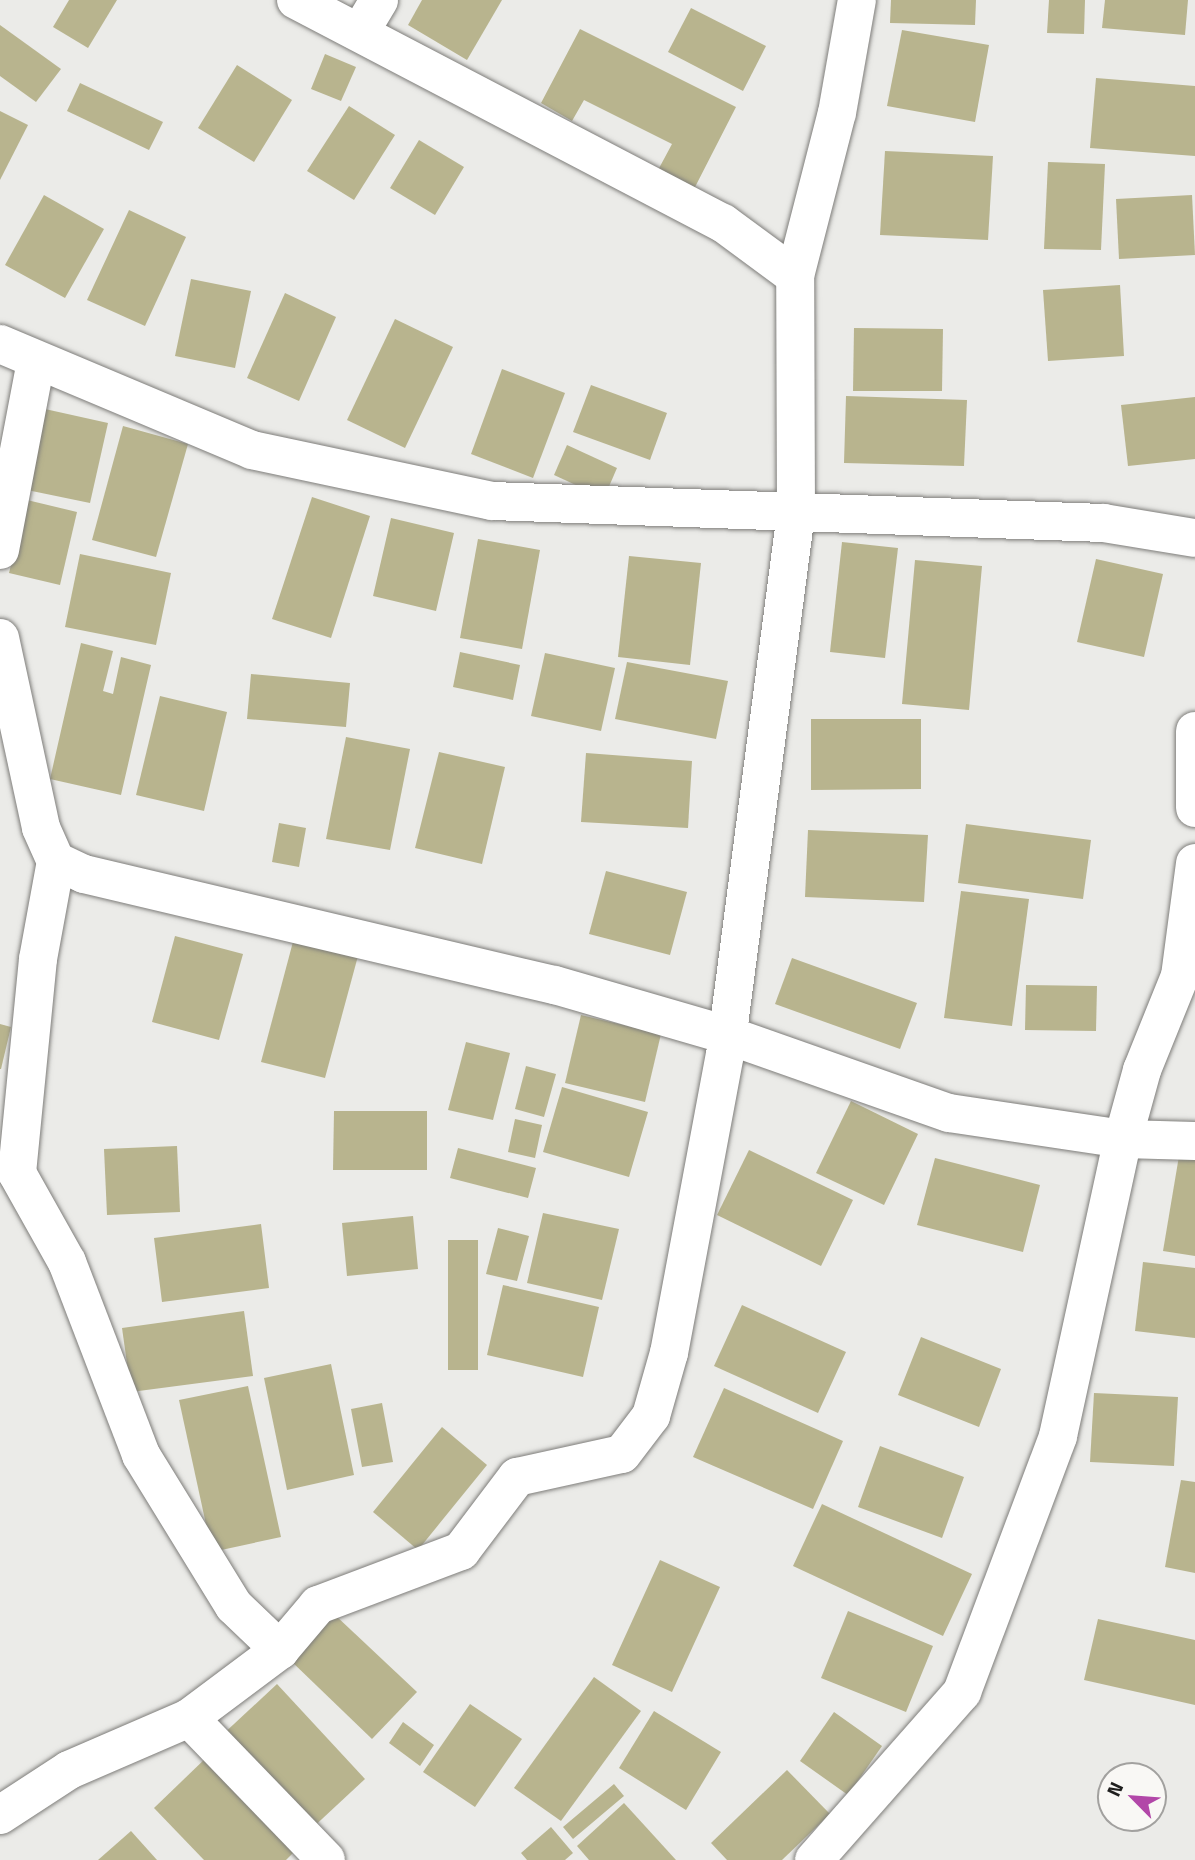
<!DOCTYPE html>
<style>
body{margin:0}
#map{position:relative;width:1195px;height:1860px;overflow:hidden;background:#ebebe8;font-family:"Titillium Web",sans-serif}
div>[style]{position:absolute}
.building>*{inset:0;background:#b8b48e}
.roads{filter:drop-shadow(0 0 2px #7e7d7a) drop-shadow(0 0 2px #7e7d7a)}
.minor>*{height:38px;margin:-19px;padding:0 19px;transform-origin:19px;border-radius:19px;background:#fff}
span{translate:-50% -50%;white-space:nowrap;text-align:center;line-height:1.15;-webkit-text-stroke:5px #f9f8f5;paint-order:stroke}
.north{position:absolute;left:1097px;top:1762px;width:70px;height:70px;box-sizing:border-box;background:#f9f8f5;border:2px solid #a2a19f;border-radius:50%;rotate:295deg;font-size:19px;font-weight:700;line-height:28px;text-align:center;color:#1f1f1e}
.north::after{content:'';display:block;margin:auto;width:24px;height:32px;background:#b247a8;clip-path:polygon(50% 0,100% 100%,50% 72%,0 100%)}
</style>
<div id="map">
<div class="building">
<i style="clip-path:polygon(69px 0,117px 0,88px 48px,53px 27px)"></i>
<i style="clip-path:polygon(422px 0,502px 0,467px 60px,408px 25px)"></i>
<i style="clip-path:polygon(891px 0,976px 0,975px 25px,890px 23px)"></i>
<i style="clip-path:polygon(1049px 0,1085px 0,1084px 34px,1047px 33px)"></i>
<i style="clip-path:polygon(1105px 0,1188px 0,1185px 35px,1102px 28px)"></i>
<i style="clip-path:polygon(691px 8px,766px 46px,743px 91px,668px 52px)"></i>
<i style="clip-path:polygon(0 25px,61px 69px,36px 102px,0 76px)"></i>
<i style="clip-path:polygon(580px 29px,736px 107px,693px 191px,657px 172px,672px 144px,584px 100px,572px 121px,541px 103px)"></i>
<i style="clip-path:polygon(902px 30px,989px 45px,975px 122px,887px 106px)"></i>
<i style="clip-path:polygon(325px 54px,356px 67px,341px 101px,311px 89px)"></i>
<i style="clip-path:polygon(237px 65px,292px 100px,254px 162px,198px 128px)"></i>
<i style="clip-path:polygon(1096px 78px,1195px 86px,1195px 156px,1090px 148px)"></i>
<i style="clip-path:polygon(80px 83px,163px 122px,149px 150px,67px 111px)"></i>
<i style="clip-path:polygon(349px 106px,395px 135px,354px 200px,307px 171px)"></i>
<i style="clip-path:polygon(0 111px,28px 125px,0 180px)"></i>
<i style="clip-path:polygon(419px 140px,464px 167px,435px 215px,390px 188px)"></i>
<i style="clip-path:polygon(885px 151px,993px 156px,988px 240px,880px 235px)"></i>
<i style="clip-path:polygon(1048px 162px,1105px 164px,1101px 250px,1044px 249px)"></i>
<i style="clip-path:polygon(44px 195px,104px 229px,65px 298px,5px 265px)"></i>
<i style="clip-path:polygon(1192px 195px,1195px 255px,1119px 259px,1116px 199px)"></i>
<i style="clip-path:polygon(129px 210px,186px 237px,145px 326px,87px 300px)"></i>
<i style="clip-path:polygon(191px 279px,251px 291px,235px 368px,175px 356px)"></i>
<i style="clip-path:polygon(1120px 285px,1124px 356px,1048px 361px,1043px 290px)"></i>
<i style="clip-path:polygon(285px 293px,336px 317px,299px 401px,247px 378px)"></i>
<i style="clip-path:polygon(395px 319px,453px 347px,405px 448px,347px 420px)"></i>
<i style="clip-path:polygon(854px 328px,943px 329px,942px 391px,853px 391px)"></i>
<i style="clip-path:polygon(502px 369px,565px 393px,533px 478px,471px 454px)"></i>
<i style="clip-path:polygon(591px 385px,667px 413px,650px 460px,573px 432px)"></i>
<i style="clip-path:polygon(846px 396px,967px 400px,964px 466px,844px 463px)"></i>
<i style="clip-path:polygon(1195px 397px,1195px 459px,1128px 466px,1121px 405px)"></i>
<i style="clip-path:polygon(45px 409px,108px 423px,90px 503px,27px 490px)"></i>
<i style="clip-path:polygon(123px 426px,188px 444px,156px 557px,92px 540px)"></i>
<i style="clip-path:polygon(567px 445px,617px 468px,604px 498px,554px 475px)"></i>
<i style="clip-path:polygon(312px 497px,370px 516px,331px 638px,272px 619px)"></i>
<i style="clip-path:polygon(27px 500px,77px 512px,60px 585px,9px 573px)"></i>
<i style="clip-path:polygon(391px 518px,454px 533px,436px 611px,373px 596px)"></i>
<i style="clip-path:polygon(478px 539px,540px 550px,522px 649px,460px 638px)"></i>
<i style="clip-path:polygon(842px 542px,898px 548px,885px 658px,830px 652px)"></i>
<i style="clip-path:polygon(80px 554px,171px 573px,156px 645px,65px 627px)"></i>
<i style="clip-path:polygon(629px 556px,701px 563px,690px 665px,618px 657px)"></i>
<i style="clip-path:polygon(1096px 559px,1163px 574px,1144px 657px,1077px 642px)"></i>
<i style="clip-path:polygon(915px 560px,982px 566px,969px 710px,902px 704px)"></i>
<i style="clip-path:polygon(81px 643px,113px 651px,103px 691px,113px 694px,121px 657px,151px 665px,121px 795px,50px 779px)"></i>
<i style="clip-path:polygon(460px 652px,520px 665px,513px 700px,453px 687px)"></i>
<i style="clip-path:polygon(545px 653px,615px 668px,601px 731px,531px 716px)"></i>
<i style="clip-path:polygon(627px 662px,728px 681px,716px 739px,615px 719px)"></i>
<i style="clip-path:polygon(251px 674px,350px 683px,346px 727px,247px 719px)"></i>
<i style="clip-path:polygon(160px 696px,227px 712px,204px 811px,136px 795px)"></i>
<i style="clip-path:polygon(811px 719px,921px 719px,921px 789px,811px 790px)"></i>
<i style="clip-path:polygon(346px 737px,410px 749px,390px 850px,326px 839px)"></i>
<i style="clip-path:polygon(439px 752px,505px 767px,482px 864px,415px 848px)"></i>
<i style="clip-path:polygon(586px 753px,692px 761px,688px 828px,581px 822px)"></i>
<i style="clip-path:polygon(279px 823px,306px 828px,299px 867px,272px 862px)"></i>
<i style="clip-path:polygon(966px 824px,1091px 840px,1083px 899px,958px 883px)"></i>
<i style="clip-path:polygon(808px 830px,928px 835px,924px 902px,805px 897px)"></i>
<i style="clip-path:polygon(606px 871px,687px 892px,670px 955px,589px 934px)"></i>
<i style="clip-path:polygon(961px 891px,1029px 899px,1012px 1026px,944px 1018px)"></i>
<i style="clip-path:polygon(175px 936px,243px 954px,219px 1040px,152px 1022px)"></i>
<i style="clip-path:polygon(294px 938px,358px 956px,325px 1078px,261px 1062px)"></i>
<i style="clip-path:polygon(792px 958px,917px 1003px,900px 1049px,775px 1004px)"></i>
<i style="clip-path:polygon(1026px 985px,1097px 986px,1096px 1031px,1025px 1030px)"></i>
<i style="clip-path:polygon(581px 1015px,661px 1034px,645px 1102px,565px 1083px)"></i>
<i style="clip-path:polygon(0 1024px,11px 1027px,1px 1069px,0 1069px)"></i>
<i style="clip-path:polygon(466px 1042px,510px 1053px,493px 1120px,448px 1110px)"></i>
<i style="clip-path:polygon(526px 1066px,556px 1074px,544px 1117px,515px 1109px)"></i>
<i style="clip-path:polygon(562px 1087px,648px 1112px,629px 1177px,543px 1152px)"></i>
<i style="clip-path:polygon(851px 1101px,918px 1134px,884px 1205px,816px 1173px)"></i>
<i style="clip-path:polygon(334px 1111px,427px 1111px,427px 1170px,333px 1170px)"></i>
<i style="clip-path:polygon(515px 1119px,542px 1125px,535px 1158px,508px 1152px)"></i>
<i style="clip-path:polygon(177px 1146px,180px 1212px,107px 1215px,104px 1149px)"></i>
<i style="clip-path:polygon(458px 1148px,536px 1168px,528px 1198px,450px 1178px)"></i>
<i style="clip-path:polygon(749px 1150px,853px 1200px,821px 1266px,717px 1215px)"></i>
<i style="clip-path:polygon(1179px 1156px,1195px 1159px,1195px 1256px,1163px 1251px)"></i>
<i style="clip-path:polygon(935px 1158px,1040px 1185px,1023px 1252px,917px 1225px)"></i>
<i style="clip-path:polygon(543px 1213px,619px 1229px,602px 1300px,527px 1283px)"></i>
<i style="clip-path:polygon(413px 1216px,418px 1269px,347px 1276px,342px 1223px)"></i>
<i style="clip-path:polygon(261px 1224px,269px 1288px,162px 1302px,154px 1238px)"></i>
<i style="clip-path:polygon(498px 1228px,529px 1236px,517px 1281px,486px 1274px)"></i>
<i style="clip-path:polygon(448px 1240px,478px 1240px,478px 1370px,448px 1370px)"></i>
<i style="clip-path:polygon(1143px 1262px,1195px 1268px,1195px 1338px,1135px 1331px)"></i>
<i style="clip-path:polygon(503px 1285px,599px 1307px,583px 1377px,487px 1355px)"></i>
<i style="clip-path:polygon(742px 1305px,846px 1352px,818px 1413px,714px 1366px)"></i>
<i style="clip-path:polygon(244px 1311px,253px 1376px,131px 1392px,122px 1328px)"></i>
<i style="clip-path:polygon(921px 1337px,1001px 1369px,979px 1427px,898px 1395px)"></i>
<i style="clip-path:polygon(331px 1364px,354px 1475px,287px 1490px,264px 1378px)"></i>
<i style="clip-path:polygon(248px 1386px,281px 1537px,212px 1552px,179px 1400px)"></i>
<i style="clip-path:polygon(724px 1388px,843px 1441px,813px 1509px,693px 1457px)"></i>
<i style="clip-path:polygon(1094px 1393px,1178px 1397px,1174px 1466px,1090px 1462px)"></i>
<i style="clip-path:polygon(382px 1403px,393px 1462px,362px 1467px,351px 1409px)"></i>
<i style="clip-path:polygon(442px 1427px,487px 1465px,418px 1550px,373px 1512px)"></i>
<i style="clip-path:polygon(880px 1446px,964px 1477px,942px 1538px,858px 1507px)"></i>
<i style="clip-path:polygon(1181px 1480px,1195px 1482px,1195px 1573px,1165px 1567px)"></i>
<i style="clip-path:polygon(822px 1504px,972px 1574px,943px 1636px,793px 1566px)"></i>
<i style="clip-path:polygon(660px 1560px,720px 1587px,672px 1692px,612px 1665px)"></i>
<i style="clip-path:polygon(848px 1611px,933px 1646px,906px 1712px,821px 1678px)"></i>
<i style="clip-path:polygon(334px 1614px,417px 1692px,372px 1739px,290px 1660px)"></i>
<i style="clip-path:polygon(1098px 1619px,1195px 1640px,1195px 1705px,1084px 1680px)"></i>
<i style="clip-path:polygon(594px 1677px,641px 1711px,561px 1821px,514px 1788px)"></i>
<i style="clip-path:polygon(277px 1684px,365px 1779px,308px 1832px,220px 1737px)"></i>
<i style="clip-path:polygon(470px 1704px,522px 1739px,475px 1807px,423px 1772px)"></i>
<i style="clip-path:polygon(654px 1711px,721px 1752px,686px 1810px,619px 1768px)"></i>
<i style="clip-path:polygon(834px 1712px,882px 1746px,848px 1795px,800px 1761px)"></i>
<i style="clip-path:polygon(403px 1722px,434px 1745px,420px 1766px,389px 1743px)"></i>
<i style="clip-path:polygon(209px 1755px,298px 1848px,286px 1860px,204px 1860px,154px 1808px)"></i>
<i style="clip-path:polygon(787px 1770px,830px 1814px,782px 1860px,727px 1860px,711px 1843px)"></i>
<i style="clip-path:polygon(614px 1784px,624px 1796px,573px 1839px,563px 1827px)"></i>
<i style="clip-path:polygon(624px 1803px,676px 1860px,589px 1860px,577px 1846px)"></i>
<i style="clip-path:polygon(551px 1827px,573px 1853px,565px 1860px,527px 1860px,521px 1853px)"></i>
<i style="clip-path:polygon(131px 1831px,157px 1860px,98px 1860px)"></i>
</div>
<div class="roads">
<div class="minor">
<i style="left:296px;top:0;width:482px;rotate:27.6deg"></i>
<i style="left:723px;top:223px;width:89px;rotate:36.4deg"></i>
<i style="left:360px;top:32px;width:37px;rotate:-59deg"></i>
<i style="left:0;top:344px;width:273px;rotate:22.8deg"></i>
<i style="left:252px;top:450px;width:245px;rotate:12deg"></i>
<i style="left:492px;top:501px;width:612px;rotate:2.06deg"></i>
<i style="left:1104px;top:523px;width:92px;rotate:9.4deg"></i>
<i style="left:0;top:550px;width:192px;rotate:-79.2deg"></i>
<i style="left:0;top:638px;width:194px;rotate:77.8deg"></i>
<i style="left:41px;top:828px;width:36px;rotate:66deg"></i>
<i style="left:56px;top:861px;width:31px;rotate:25deg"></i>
<i style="left:84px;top:874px;width:484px;rotate:13.3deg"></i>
<i style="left:555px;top:985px;width:179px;rotate:16.2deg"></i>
<i style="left:727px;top:1035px;width:235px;rotate:19.4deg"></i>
<i style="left:949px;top:1113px;width:176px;rotate:8.5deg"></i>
<i style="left:1123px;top:1139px;width:72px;rotate:1.6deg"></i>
<i style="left:1195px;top:731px;width:77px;rotate:90deg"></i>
<i style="left:56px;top:861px;width:100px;rotate:100.4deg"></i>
<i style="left:38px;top:959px;width:215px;rotate:95.6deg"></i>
<i style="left:17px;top:1173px;width:102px;rotate:60.7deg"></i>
<i style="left:67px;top:1262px;width:207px;rotate:69deg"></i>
<i style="left:141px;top:1455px;width:177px;rotate:58.4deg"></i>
<i style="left:234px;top:1606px;width:64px;rotate:43.7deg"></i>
<i style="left:189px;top:1718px;width:197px;rotate:46deg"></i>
<i style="left:0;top:1815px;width:82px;rotate:-33.1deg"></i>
<i style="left:69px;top:1770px;width:131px;rotate:-23.4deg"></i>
<i style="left:189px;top:1718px;width:114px;rotate:-36.8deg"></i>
<i style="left:280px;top:1650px;width:59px;rotate:-49.8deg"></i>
<i style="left:318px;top:1605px;width:153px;rotate:-20.7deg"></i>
<i style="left:461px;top:1551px;width:93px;rotate:-52.9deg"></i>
<i style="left:517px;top:1477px;width:107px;rotate:-12.4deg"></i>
<i style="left:622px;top:1454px;width:48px;rotate:-52.7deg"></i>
<i style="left:651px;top:1416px;width:66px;rotate:-74.1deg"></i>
<i style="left:669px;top:1353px;width:303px;rotate:-79.4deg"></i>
<i style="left:725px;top:1055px;width:547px;rotate:-82.54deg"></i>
<i style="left:796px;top:513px;width:237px;rotate:-90.2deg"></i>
<i style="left:795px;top:276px;width:168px;rotate:-75.6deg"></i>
<i style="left:837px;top:113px;width:115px;rotate:-80deg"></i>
<i style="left:814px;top:1860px;width:224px;rotate:-48.6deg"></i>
<i style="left:962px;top:1692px;width:273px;rotate:-69.4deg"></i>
<i style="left:1058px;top:1436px;width:304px;rotate:-77.7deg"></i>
<i style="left:1123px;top:1139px;width:72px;rotate:-74.6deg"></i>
<i style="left:1142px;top:1070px;width:101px;rotate:-68deg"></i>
<i style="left:1180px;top:976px;width:114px;rotate:-82.4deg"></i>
</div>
</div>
<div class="north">N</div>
</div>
